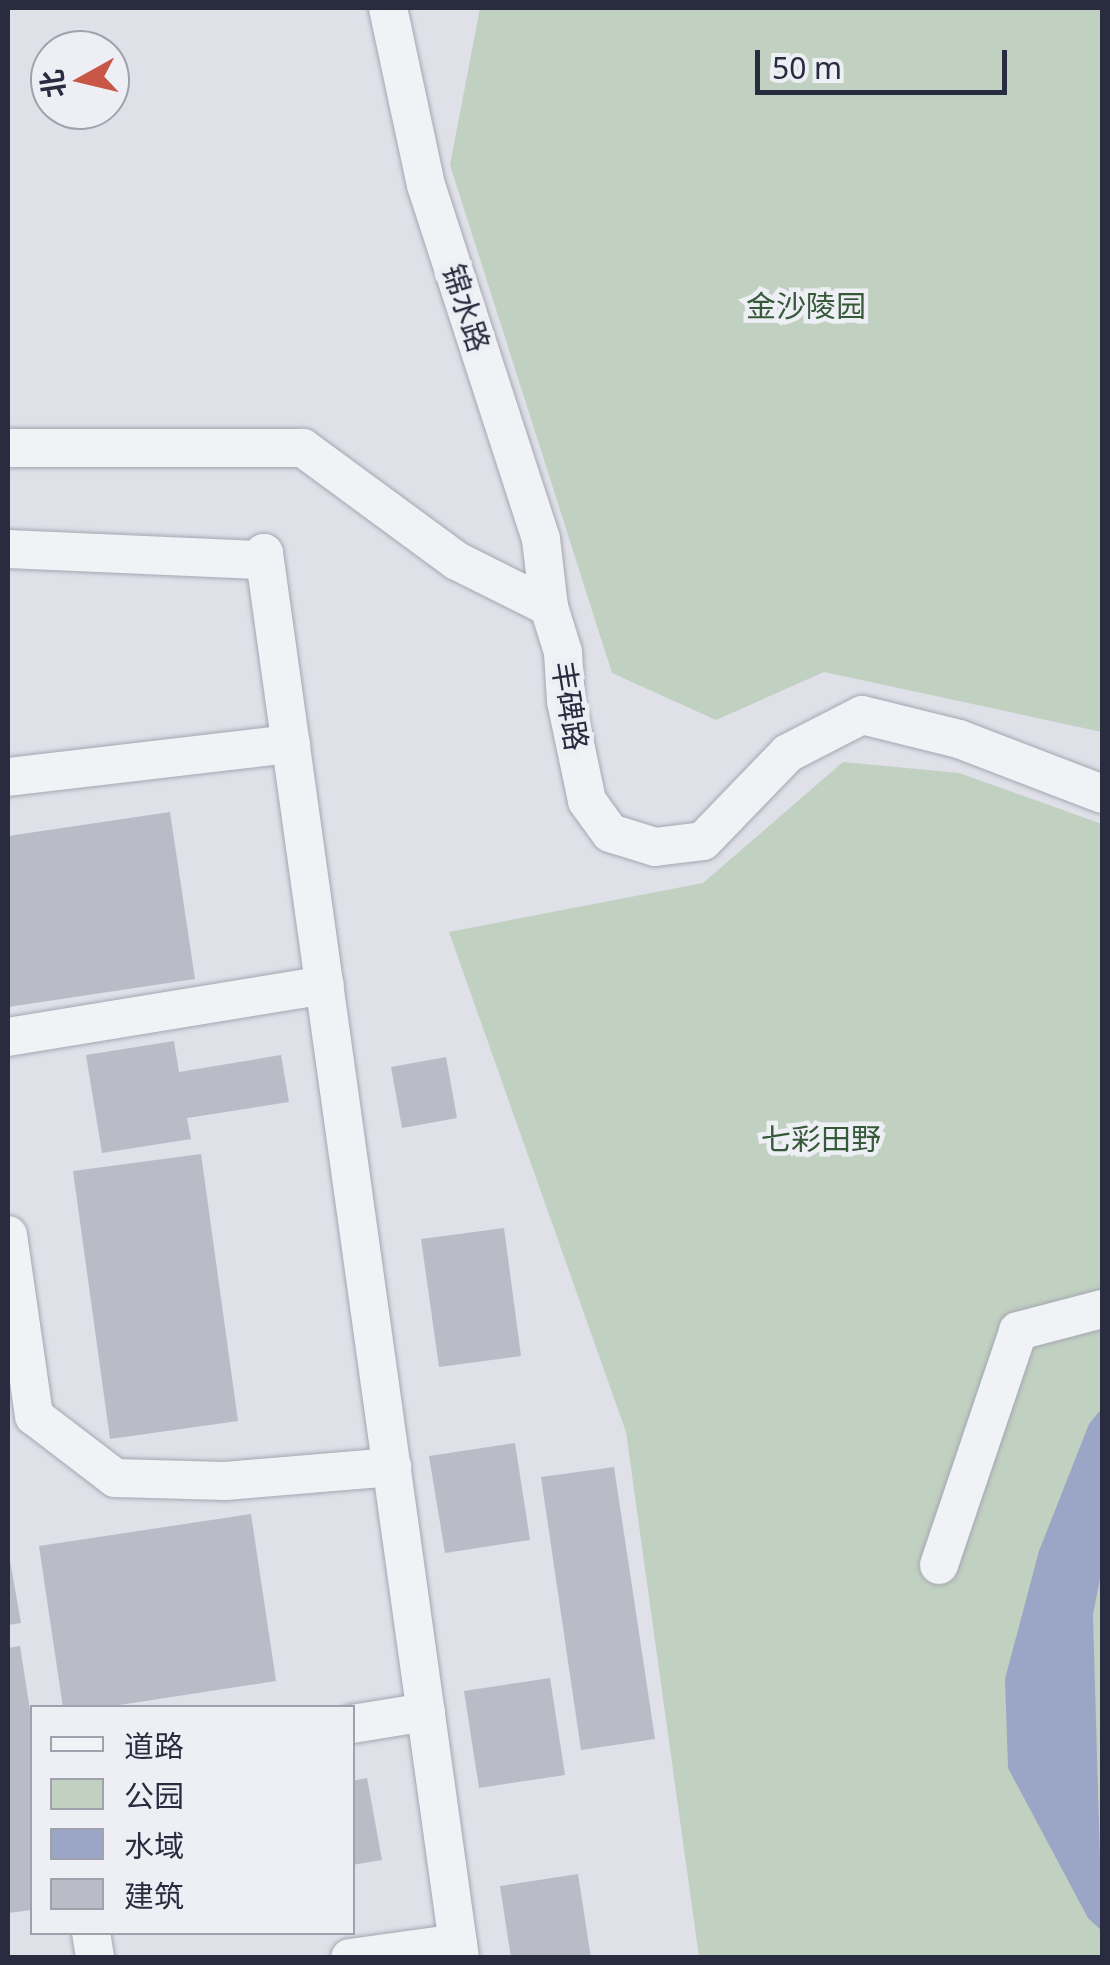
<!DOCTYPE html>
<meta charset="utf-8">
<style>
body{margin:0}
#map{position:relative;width:1110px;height:1965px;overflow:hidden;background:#dfe0e8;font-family:"Noto Sans","Noto Sans SC",sans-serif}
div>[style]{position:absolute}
.green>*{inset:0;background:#c0d1c1}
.water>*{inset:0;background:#9ba5c6}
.building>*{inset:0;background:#b9bbc7}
.roads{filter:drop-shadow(0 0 2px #a5a6b2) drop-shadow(0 0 2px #a5a6b2)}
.minor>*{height:38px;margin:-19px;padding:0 19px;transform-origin:19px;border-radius:19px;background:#f1f2f6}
span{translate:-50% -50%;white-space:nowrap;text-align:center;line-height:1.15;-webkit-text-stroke:9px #eeeff5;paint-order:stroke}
.park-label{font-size:30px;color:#365939}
.street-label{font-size:30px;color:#292b3e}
.frame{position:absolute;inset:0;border:10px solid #292b3e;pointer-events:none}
.legend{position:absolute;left:30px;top:1705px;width:325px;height:230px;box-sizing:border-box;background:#eeeff5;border:2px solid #9fa1ac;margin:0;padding:12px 18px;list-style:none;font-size:30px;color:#292b3e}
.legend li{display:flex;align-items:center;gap:20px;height:50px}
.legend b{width:50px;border:2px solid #9fa1ac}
.north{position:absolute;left:30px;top:30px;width:100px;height:100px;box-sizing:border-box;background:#eeeff5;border:2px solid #9fa1ac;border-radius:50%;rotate:262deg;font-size:28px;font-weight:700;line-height:40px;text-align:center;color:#292b3e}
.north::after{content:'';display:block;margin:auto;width:35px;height:45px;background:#c85748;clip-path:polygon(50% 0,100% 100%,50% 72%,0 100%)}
.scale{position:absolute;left:755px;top:50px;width:252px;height:45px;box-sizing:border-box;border:5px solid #292b3e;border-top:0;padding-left:12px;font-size:30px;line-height:35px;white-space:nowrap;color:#292b3e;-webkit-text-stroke:8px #eeeff5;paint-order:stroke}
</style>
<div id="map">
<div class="green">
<i style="clip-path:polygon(480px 8px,1102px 8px,1102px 732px,824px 672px,716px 720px,612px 673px,450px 165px)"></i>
<i style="clip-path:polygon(843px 762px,959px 773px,1102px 824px,1102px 1957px,699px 1957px,626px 1432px,449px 932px,703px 883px)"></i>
</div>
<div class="water">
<i style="clip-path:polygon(1102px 1408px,1102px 1568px,1093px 1615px,1102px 1931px,1088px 1918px,1008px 1768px,1005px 1679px,1039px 1551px,1089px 1424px)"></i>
</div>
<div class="building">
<i style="clip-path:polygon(170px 812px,195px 979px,8px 1007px,8px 836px)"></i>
<i style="clip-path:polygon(174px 1041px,179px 1072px,281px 1055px,289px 1102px,187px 1118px,191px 1139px,102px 1153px,86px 1055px)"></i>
<i style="clip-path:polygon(446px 1057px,457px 1118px,402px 1128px,391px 1067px)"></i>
<i style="clip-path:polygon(201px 1154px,238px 1421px,110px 1439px,73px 1171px)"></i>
<i style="clip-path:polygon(504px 1228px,521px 1356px,439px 1367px,421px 1239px)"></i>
<i style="clip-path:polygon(515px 1443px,530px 1540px,445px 1553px,429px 1456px)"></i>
<i style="clip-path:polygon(614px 1467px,655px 1739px,581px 1750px,541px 1477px)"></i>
<i style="clip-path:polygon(251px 1514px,276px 1681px,100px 1708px,63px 1708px,39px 1546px)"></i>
<i style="clip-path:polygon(8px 1549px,21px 1623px,8px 1625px)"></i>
<i style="clip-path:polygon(20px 1646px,32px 1723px,32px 1910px,8px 1913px,8px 1648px)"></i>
<i style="clip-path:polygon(550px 1678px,565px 1775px,479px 1788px,464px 1691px)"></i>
<i style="clip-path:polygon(367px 1778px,382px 1860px,352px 1865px,352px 1781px)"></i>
<i style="clip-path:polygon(578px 1874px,591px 1958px,511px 1958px,500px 1886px)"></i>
</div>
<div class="roads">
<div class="minor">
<i style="left:388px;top:8px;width:181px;rotate:77.9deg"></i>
<i style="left:426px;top:185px;width:372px;rotate:72deg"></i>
<i style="left:541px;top:539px;width:68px;rotate:83.3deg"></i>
<i style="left:8px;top:448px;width:295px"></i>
<i style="left:303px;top:448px;width:191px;rotate:36.3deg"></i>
<i style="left:457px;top:561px;width:103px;rotate:26.6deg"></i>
<i style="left:549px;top:607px;width:47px;rotate:72.7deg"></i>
<i style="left:563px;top:652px;width:49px;rotate:86.5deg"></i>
<i style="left:566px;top:701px;width:102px;rotate:78.1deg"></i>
<i style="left:587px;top:801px;width:39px;rotate:54deg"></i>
<i style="left:610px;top:833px;width:47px;rotate:17.3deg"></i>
<i style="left:655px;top:847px;width:48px;rotate:-7.1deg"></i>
<i style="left:703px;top:841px;width:122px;rotate:-46deg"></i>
<i style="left:788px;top:753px;width:83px;rotate:-27.2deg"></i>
<i style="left:862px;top:715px;width:100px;rotate:13.9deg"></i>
<i style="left:959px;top:739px;width:153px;rotate:21deg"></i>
<i style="left:8px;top:549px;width:256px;rotate:2.5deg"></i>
<i style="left:264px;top:560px;width:7px;rotate:-90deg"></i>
<i style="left:264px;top:553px;width:1419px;rotate:82.06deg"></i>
<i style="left:8px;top:777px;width:285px;rotate:-6.7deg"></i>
<i style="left:8px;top:1037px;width:321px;rotate:-9.3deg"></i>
<i style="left:8px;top:1235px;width:183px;rotate:81.8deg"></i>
<i style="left:34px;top:1416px;width:102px;rotate:37.4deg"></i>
<i style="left:115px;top:1478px;width:110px;rotate:1.6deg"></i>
<i style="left:225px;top:1481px;width:168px;rotate:-4.8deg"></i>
<i style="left:939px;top:1565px;width:247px;rotate:-71.3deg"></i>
<i style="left:1018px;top:1331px;width:87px;rotate:-14.7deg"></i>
<i style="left:352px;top:1724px;width:75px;rotate:-9.2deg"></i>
<i style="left:91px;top:1932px;width:26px;rotate:81deg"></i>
<i style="left:350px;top:1958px;width:109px;rotate:-7.9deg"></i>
</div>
</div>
<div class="park-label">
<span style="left:806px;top:306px">金沙陵园</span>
<span style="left:821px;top:1139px">七彩田野</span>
</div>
<div class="street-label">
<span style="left:466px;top:308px;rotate:72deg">锦水路</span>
<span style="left:570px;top:706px;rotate:81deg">丰碑路</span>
</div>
<div class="frame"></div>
<ul class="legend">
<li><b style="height:12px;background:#f1f2f6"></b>道路</li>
<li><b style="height:28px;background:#c0d1c1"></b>公园</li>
<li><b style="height:28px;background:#9ba5c6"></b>水域</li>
<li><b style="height:28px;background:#b9bbc7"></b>建筑</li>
</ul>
<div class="north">北</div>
<div class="scale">50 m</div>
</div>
